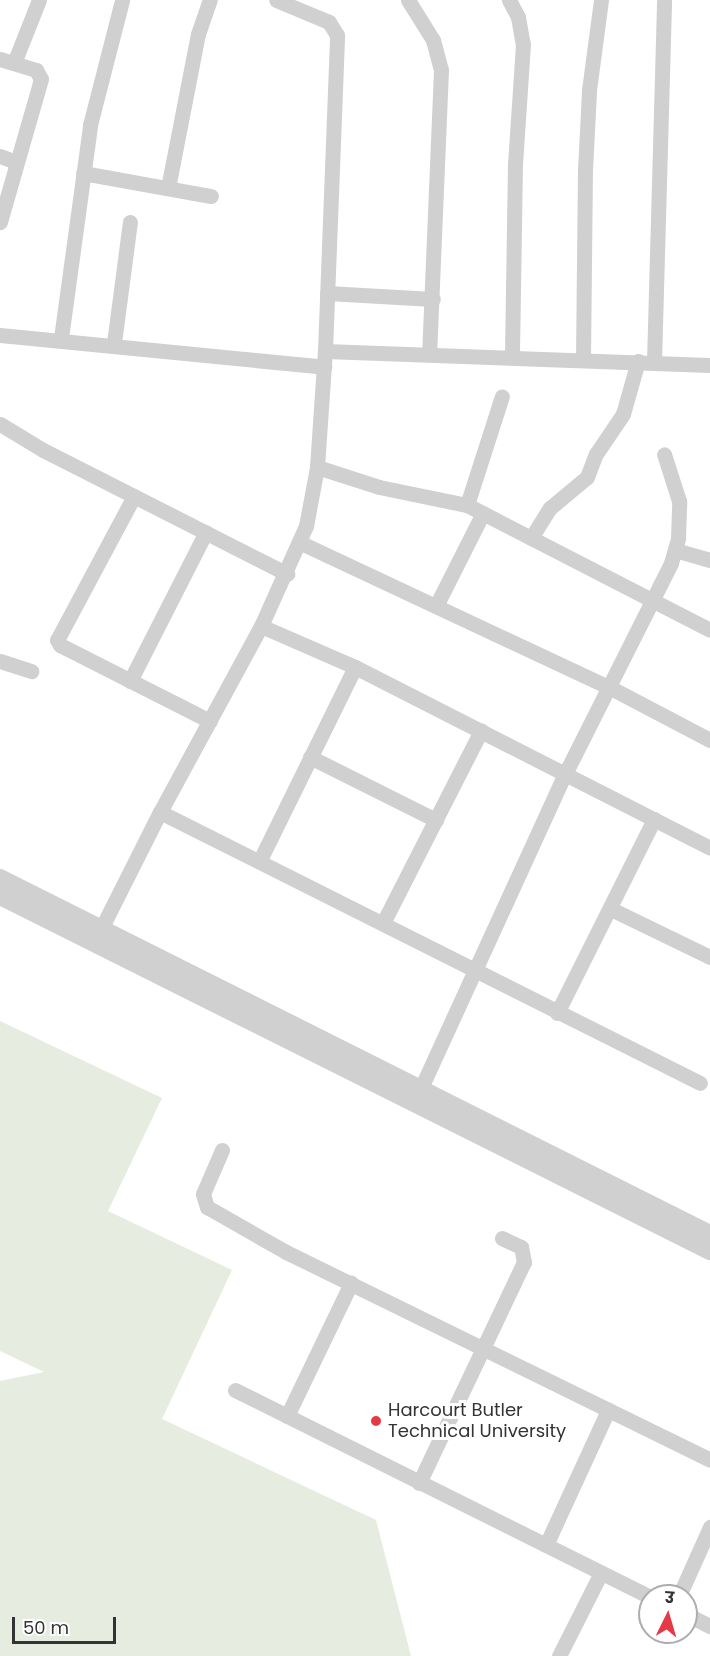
<!DOCTYPE html>
<meta charset="utf-8">
<style>
body{margin:0}
#map{position:relative;width:710px;height:1656px;overflow:hidden;background:#fff;font-family:Poppins,"Noto Sans Devanagari",sans-serif}
div>[style]{position:absolute}
.green>*{inset:0;background:#e6ecdf}
.minor>*{height:15px;margin:-7.5px;padding:0 7.5px;transform-origin:7.5px;border-radius:7.5px;background:#d0d0d0}
.tertiary>*{height:18px;margin:-9px;padding:0 9px;transform-origin:9px;border-radius:9px;background:#d0d0d0}
.dots>*{width:16px;height:16px;translate:-50% -50%;box-sizing:border-box;border:3px solid #fff;border-radius:50%}
span{translate:-50% -50%;white-space:nowrap;text-align:center;line-height:1.15;-webkit-text-stroke:6px #fff;paint-order:stroke}
.poi-label{font-size:18px;color:#333}
.left{translate:0 -50%;text-align:left}
.north{position:absolute;left:638px;top:1584px;width:60px;height:60px;box-sizing:border-box;background:#fff;border:2px solid #adadad;border-radius:50%;rotate:5deg;font-size:16px;font-weight:700;line-height:24px;text-align:center;color:#333}
.north::after{content:'';display:block;margin:auto;width:21px;height:27px;background:#e63946;clip-path:polygon(50% 0,100% 100%,50% 72%,0 100%)}
.scale{position:absolute;left:12px;top:1617px;width:104px;height:27px;box-sizing:border-box;border:3px solid #333;border-top:0;padding-left:8px;font-size:18px;line-height:21px;white-space:nowrap;color:#333;-webkit-text-stroke:4px #fff;paint-order:stroke}
</style>
<div id="map">
<div class="green">
<i style="clip-path:polygon(0 1021px,162px 1098px,108px 1211px,232px 1270px,162px 1419px,376px 1520px,411px 1656px,0 1656px,0 1381px,44px 1372px,0 1351px)"></i>
</div>
<div class="minor">
<i style="left:408px;top:0;width:47px;rotate:58deg"></i>
<i style="left:433px;top:40px;width:31px;rotate:75deg"></i>
<i style="left:441px;top:70px;width:283px;rotate:92.4deg"></i>
<i style="left:509px;top:0;width:19px;rotate:62deg"></i>
<i style="left:518px;top:17px;width:27px;rotate:80deg"></i>
<i style="left:523px;top:44px;width:119px;rotate:93.8deg"></i>
<i style="left:515px;top:163px;width:194px;rotate:90.9deg"></i>
<i style="left:0;top:59px;width:38px;rotate:17deg"></i>
<i style="left:36px;top:70px;width:10px;rotate:61deg"></i>
<i style="left:41px;top:79px;width:149px;rotate:106deg"></i>
<i style="left:14px;top:63px;width:68px;rotate:-68.4deg"></i>
<i style="left:0;top:156px;width:17px;rotate:21deg"></i>
<i style="left:83px;top:173px;width:130px;rotate:10.2deg"></i>
<i style="left:168px;top:188px;width:157px;rotate:-79deg"></i>
<i style="left:198px;top:34px;width:36px;rotate:-71deg"></i>
<i style="left:327px;top:293px;width:106px;rotate:3.2deg"></i>
<i style="left:0;top:335px;width:326px;rotate:5.6deg"></i>
<i style="left:61px;top:338px;width:215px;rotate:-82.2deg"></i>
<i style="left:90px;top:125px;width:129px;rotate:-75.6deg"></i>
<i style="left:114px;top:343px;width:122px;rotate:-82.5deg"></i>
<i style="left:325px;top:351px;width:385px;rotate:2.1deg"></i>
<i style="left:583px;top:359px;width:189px;rotate:-89.4deg"></i>
<i style="left:585px;top:170px;width:80px;rotate:-87.1deg"></i>
<i style="left:589px;top:90px;width:91px;rotate:-82.4deg"></i>
<i style="left:654px;top:362px;width:362px;rotate:-88.4deg"></i>
<i style="left:0;top:424px;width:50px;rotate:31.2deg"></i>
<i style="left:43px;top:450px;width:274px;rotate:26.9deg"></i>
<i style="left:317px;top:467px;width:65px;rotate:17.9deg"></i>
<i style="left:379px;top:487px;width:90px;rotate:11.6deg"></i>
<i style="left:467px;top:505px;width:273px;rotate:27.2deg"></i>
<i style="left:134px;top:496px;width:163px;rotate:118.1deg"></i>
<i style="left:57px;top:640px;width:6px;rotate:59deg"></i>
<i style="left:60px;top:645px;width:168px;rotate:26.9deg"></i>
<i style="left:467px;top:505px;width:114px;rotate:-72.2deg"></i>
<i style="left:531px;top:538px;width:36px;rotate:-58deg"></i>
<i style="left:550px;top:508px;width:48px;rotate:-40deg"></i>
<i style="left:587px;top:477px;width:25px;rotate:-69deg"></i>
<i style="left:596px;top:454px;width:48px;rotate:-56deg"></i>
<i style="left:623px;top:414px;width:55px;rotate:-74.2deg"></i>
<i style="left:301px;top:543px;width:340px;rotate:25.1deg"></i>
<i style="left:609px;top:687px;width:114px;rotate:27.7deg"></i>
<i style="left:675px;top:550px;width:36px;rotate:16deg"></i>
<i style="left:436px;top:606px;width:104px;rotate:-63.2deg"></i>
<i style="left:261px;top:626px;width:103px;rotate:23.6deg"></i>
<i style="left:355px;top:667px;width:398px;rotate:27deg"></i>
<i style="left:0;top:661px;width:33px;rotate:18deg"></i>
<i style="left:130px;top:681px;width:167px;rotate:-63deg"></i>
<i style="left:310px;top:757px;width:141px;rotate:26.6deg"></i>
<i style="left:160px;top:812px;width:604px;rotate:26.65deg"></i>
<i style="left:260px;top:860px;width:215px;rotate:-63.8deg"></i>
<i style="left:611px;top:909px;width:110px;rotate:25.9deg"></i>
<i style="left:383px;top:923px;width:216px;rotate:-63deg"></i>
<i style="left:96px;top:939px;width:142px;rotate:-63.3deg"></i>
<i style="left:160px;top:812px;width:212px;rotate:-61.5deg"></i>
<i style="left:261px;top:626px;width:110px;rotate:-65.8deg"></i>
<i style="left:306px;top:526px;width:60px;rotate:-79.4deg"></i>
<i style="left:317px;top:467px;width:116px;rotate:-86.1deg"></i>
<i style="left:325px;top:351px;width:316px;rotate:-87.8deg"></i>
<i style="left:337px;top:35px;width:15px;rotate:-122deg"></i>
<i style="left:329px;top:22px;width:57px;rotate:-157.5deg"></i>
<i style="left:557px;top:1013px;width:217px;rotate:-63.4deg"></i>
<i style="left:416px;top:1099px;width:358px;rotate:-65.4deg"></i>
<i style="left:565px;top:774px;width:236px;rotate:-63.3deg"></i>
<i style="left:671px;top:563px;width:26px;rotate:-74deg"></i>
<i style="left:678px;top:538px;width:37px;rotate:-88deg"></i>
<i style="left:679px;top:501px;width:49px;rotate:-107.7deg"></i>
<i style="left:222px;top:1150px;width:48px;rotate:113.4deg"></i>
<i style="left:203px;top:1194px;width:14px;rotate:73deg"></i>
<i style="left:207px;top:1207px;width:91px;rotate:29.7deg"></i>
<i style="left:286px;top:1252px;width:472px;rotate:26.1deg"></i>
<i style="left:235px;top:1390px;width:464px;rotate:26.5deg"></i>
<i style="left:287px;top:1416px;width:148px;rotate:-64.3deg"></i>
<i style="left:419px;top:1483px;width:245px;rotate:-64.6deg"></i>
<i style="left:524px;top:1262px;width:15px;rotate:-101deg"></i>
<i style="left:521px;top:1247px;width:21px;rotate:-155deg"></i>
<i style="left:546px;top:1545px;width:149px;rotate:-65.3deg"></i>
<i style="left:679px;top:1596px;width:76px;rotate:-65.8deg"></i>
<i style="left:686px;top:1614px;width:27px;rotate:27deg"></i>
<i style="left:559px;top:1656px;width:93px;rotate:-63.2deg"></i>
</div>
<div class="tertiary">
<i style="left:0;top:878px;width:794px;rotate:26.63deg"></i>
<i style="left:0;top:896px;width:794px;rotate:26.57deg"></i>
</div>
<div class="dots">
<i style="left:376px;top:1421px;background:#e63946"></i>
</div>
<div class="poi-label">
<span class="left" style="left:388px;top:1421px">Harcourt Butler<br>Technical University</span>
</div>
<div class="north">उ</div>
<div class="scale">50 m</div>
</div>
